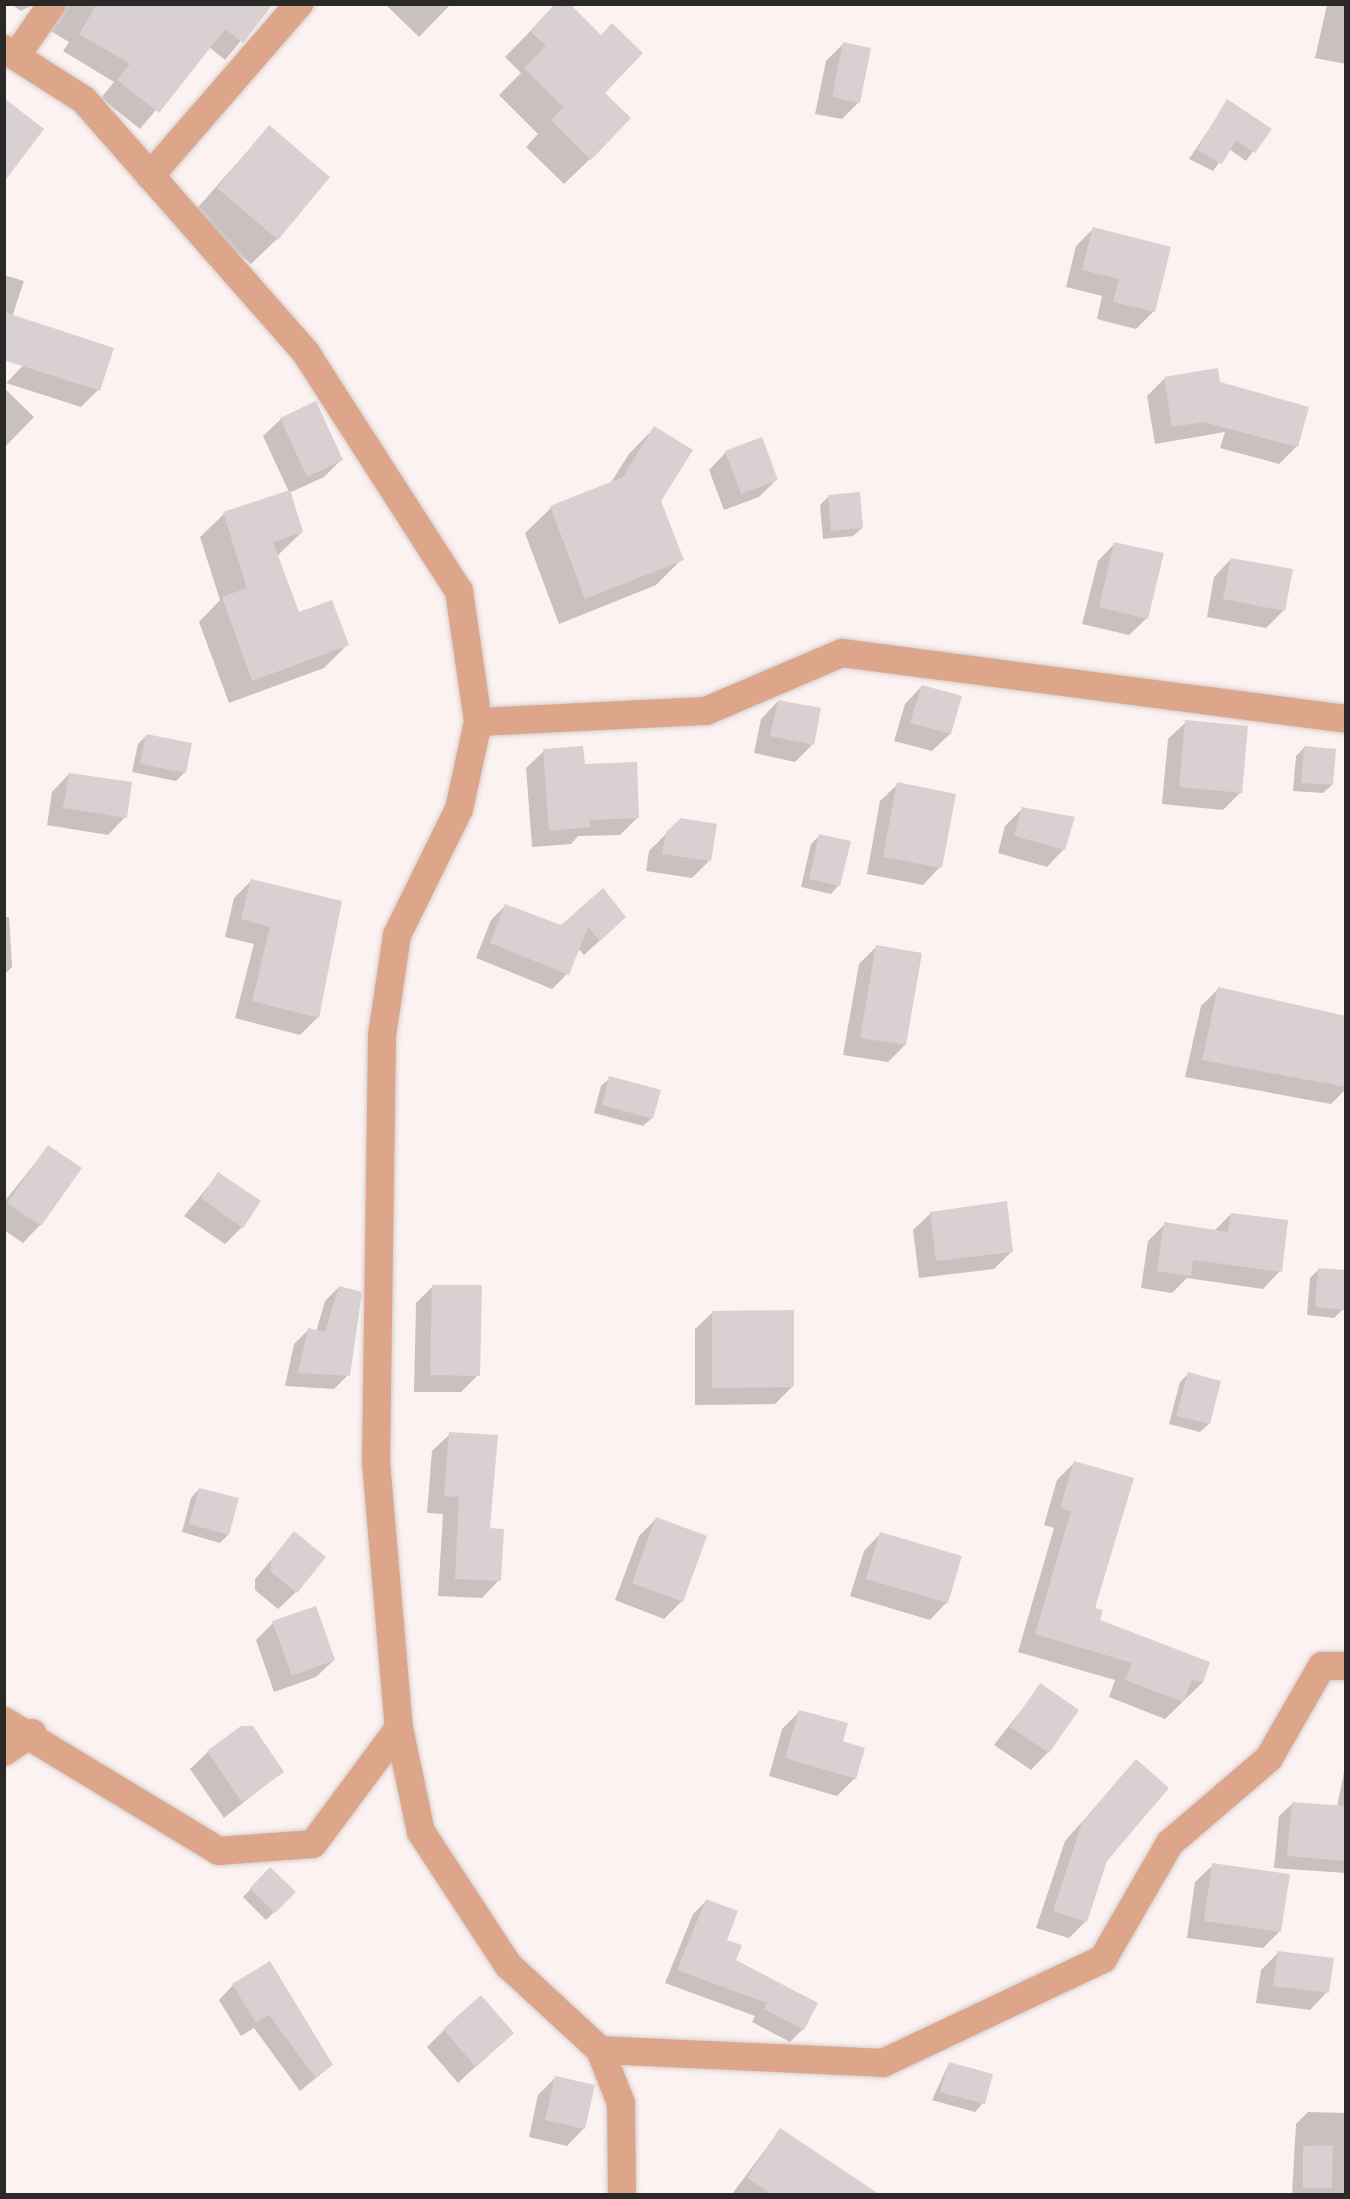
<!DOCTYPE html>
<style>
body{margin:0}
#map{position:relative;width:1350px;height:2199px;overflow:hidden;background:#fbf2f1;font-family:Figtree,sans-serif}
div>[style]{position:absolute}
.shadow>*{inset:0;background:#0003}
.building>*{inset:0;background:#d9d0d2}
.roads{filter:drop-shadow(0 0 2px #d6cecd) drop-shadow(0 0 2px #d6cecd)}
.street>*{height:28px;margin:-14px;padding:0 14px;transform-origin:14px;border-radius:14px;background:#dda68b}
span{translate:-50% -50%;white-space:nowrap;text-align:center;line-height:1.15;-webkit-text-stroke:5px #fff;paint-order:stroke}
.frame{position:absolute;inset:0;border:6px solid #2b2828;pointer-events:none}
</style>
<div id="map">
<div class="shadow">
<i style="clip-path:polygon(11px 4px,34px 4px,21px 11px)"></i>
<i style="clip-path:polygon(35px 4px,271px 4px,225px 60px,209px 47px,140px 129px,101px 98px,114px 82px,63px 51px,69px 42px,49px 30px)"></i>
<i style="clip-path:polygon(385px 4px,451px 4px,419px 37px)"></i>
<i style="clip-path:polygon(557px 4px,603px 93px,590px 159px,564px 184px,526px 147px,538px 134px,499px 95px,521px 73px,505px 57px)"></i>
<i style="clip-path:polygon(1346px 4px,1346px 64px,1315px 58px,1327px 5px)"></i>
<i style="clip-path:polygon(843px 44px,859px 102px,842px 119px,815px 114px,826px 61px)"></i>
<i style="clip-path:polygon(1228px 101px,1269px 129px,1246px 161px,1229px 149px,1213px 171px,1189px 159px)"></i>
<i style="clip-path:polygon(269px 127px,277px 239px,251px 264px,192px 214px)"></i>
<i style="clip-path:polygon(1093px 229px,1154px 311px,1136px 329px,1097px 319px,1102px 296px,1066px 287px,1076px 246px)"></i>
<i style="clip-path:polygon(4px 275px,24px 281px,4px 341px)"></i>
<i style="clip-path:polygon(57px 331px,98px 390px,81px 407px,6px 383px)"></i>
<i style="clip-path:polygon(1164px 379px,1219px 384px,1307px 408px,1296px 447px,1279px 464px,1220px 448px,1225px 432px,1155px 444px,1147px 396px)"></i>
<i style="clip-path:polygon(4px 388px,34px 417px,4px 448px)"></i>
<i style="clip-path:polygon(281px 419px,341px 460px,324px 477px,289px 493px,302px 532px,277px 556px,298px 614px,347px 645px,324px 668px,229px 703px,199px 622px,220px 600px,200px 537px,224px 514px,289px 492px,263px 436px)"></i>
<i style="clip-path:polygon(654px 428px,659px 501px,682px 559px,656px 585px,559px 624px,525px 533px,551px 508px,610px 484px,629px 454px)"></i>
<i style="clip-path:polygon(726px 452px,776px 480px,759px 497px,724px 510px,709px 470px)"></i>
<i style="clip-path:polygon(828px 497px,862px 528px,853px 536px,823px 539px,820px 505px)"></i>
<i style="clip-path:polygon(1115px 543px,1147px 618px,1129px 635px,1082px 624px,1098px 561px)"></i>
<i style="clip-path:polygon(1231px 559px,1284px 610px,1266px 628px,1207px 617px,1214px 577px)"></i>
<i style="clip-path:polygon(922px 686px,960px 697px,950px 734px,932px 751px,894px 741px,905px 704px)"></i>
<i style="clip-path:polygon(778px 701px,812px 745px,795px 762px,754px 753px,761px 719px)"></i>
<i style="clip-path:polygon(1186px 722px,1240px 793px,1223px 810px,1162px 804px,1168px 739px)"></i>
<i style="clip-path:polygon(146px 736px,185px 772px,176px 781px,132px 772px,138px 744px)"></i>
<i style="clip-path:polygon(1304px 748px,1332px 785px,1323px 793px,1293px 791px,1296px 756px)"></i>
<i style="clip-path:polygon(544px 751px,583px 765px,637px 818px,620px 835px,578px 836px,571px 844px,532px 847px,526px 768px)"></i>
<i style="clip-path:polygon(69px 774px,125px 817px,108px 835px,47px 825px,52px 792px)"></i>
<i style="clip-path:polygon(898px 784px,940px 867px,923px 885px,867px 874px,880px 801px)"></i>
<i style="clip-path:polygon(1023px 808px,1064px 849px,1047px 867px,998px 853px,1005px 826px)"></i>
<i style="clip-path:polygon(667px 833px,709px 861px,692px 878px,646px 871px,649px 851px)"></i>
<i style="clip-path:polygon(820px 835px,839px 885px,831px 894px,801px 887px,811px 844px)"></i>
<i style="clip-path:polygon(252px 880px,318px 1017px,300px 1035px,235px 1018px,254px 944px,225px 937px,234px 898px)"></i>
<i style="clip-path:polygon(603px 890px,609px 932px,584px 955px,578px 948px,567px 974px,552px 989px,476px 958px,491px 920px,506px 905px,561px 927px)"></i>
<i style="clip-path:polygon(4px 917px,9px 917px,12px 967px,4px 975px)"></i>
<i style="clip-path:polygon(876px 947px,905px 1045px,888px 1062px,843px 1055px,859px 964px)"></i>
<i style="clip-path:polygon(1219px 988px,1346px 1017px,1346px 1089px,1331px 1104px,1185px 1077px,1201px 1006px)"></i>
<i style="clip-path:polygon(610px 1078px,652px 1118px,643px 1126px,594px 1113px,601px 1086px)"></i>
<i style="clip-path:polygon(48px 1147px,40px 1225px,23px 1243px,4px 1230px,4px 1202px)"></i>
<i style="clip-path:polygon(218px 1174px,242px 1227px,225px 1244px,184px 1216px)"></i>
<i style="clip-path:polygon(931px 1213px,1012px 1251px,994px 1269px,919px 1278px,913px 1230px)"></i>
<i style="clip-path:polygon(1231px 1214px,1280px 1271px,1263px 1289px,1187px 1278px,1172px 1293px,1141px 1288px,1148px 1241px,1165px 1224px,1214px 1231px)"></i>
<i style="clip-path:polygon(1319px 1269px,1343px 1309px,1334px 1318px,1307px 1315px,1310px 1278px)"></i>
<i style="clip-path:polygon(433px 1286px,478px 1375px,461px 1392px,414px 1392px,416px 1303px)"></i>
<i style="clip-path:polygon(339px 1287px,348px 1375px,334px 1389px,285px 1386px,294px 1344px,308px 1330px,316px 1332px,325px 1301px)"></i>
<i style="clip-path:polygon(713px 1312px,793px 1386px,775px 1404px,695px 1405px,695px 1329px)"></i>
<i style="clip-path:polygon(1188px 1374px,1209px 1424px,1200px 1432px,1169px 1424px,1180px 1382px)"></i>
<i style="clip-path:polygon(450px 1434px,489px 1530px,499px 1580px,482px 1598px,438px 1596px,443px 1514px,427px 1513px,432px 1451px)"></i>
<i style="clip-path:polygon(1075px 1462px,1098px 1621px,1208px 1663px,1202px 1683px,1165px 1719px,1109px 1697px,1115px 1680px,1018px 1652px,1054px 1528px,1044px 1525px,1057px 1480px)"></i>
<i style="clip-path:polygon(199px 1489px,228px 1535px,220px 1543px,182px 1532px,191px 1498px)"></i>
<i style="clip-path:polygon(656px 1519px,682px 1601px,664px 1619px,615px 1600px,639px 1536px)"></i>
<i style="clip-path:polygon(294px 1533px,296px 1592px,278px 1609px,255px 1590px,255px 1579px)"></i>
<i style="clip-path:polygon(881px 1533px,947px 1602px,930px 1620px,850px 1596px,864px 1551px)"></i>
<i style="clip-path:polygon(273px 1623px,334px 1660px,316px 1677px,274px 1692px,256px 1640px)"></i>
<i style="clip-path:polygon(1041px 1685px,1048px 1752px,1031px 1770px,994px 1745px)"></i>
<i style="clip-path:polygon(800px 1711px,841px 1742px,855px 1778px,837px 1796px,769px 1776px,782px 1729px)"></i>
<i style="clip-path:polygon(208px 1752px,282px 1772px,224px 1818px,190px 1769px)"></i>
<i style="clip-path:polygon(1136px 1761px,1086px 1921px,1069px 1938px,1036px 1928px,1065px 1841px)"></i>
<i style="clip-path:polygon(1346px 1762px,1346px 1873px,1274px 1868px,1279px 1816px,1293px 1803px,1337px 1807px)"></i>
<i style="clip-path:polygon(1213px 1865px,1280px 1931px,1263px 1948px,1187px 1938px,1195px 1882px)"></i>
<i style="clip-path:polygon(270px 1869px,294px 1892px,266px 1920px,243px 1897px)"></i>
<i style="clip-path:polygon(706px 1901px,734px 1961px,803px 2029px,790px 2042px,752px 2022px,755px 2016px,665px 1983px,693px 1914px)"></i>
<i style="clip-path:polygon(1279px 1952px,1327px 1992px,1310px 2010px,1256px 2003px,1261px 1970px)"></i>
<i style="clip-path:polygon(233px 1985px,332px 2065px,300px 2091px,254px 2028px,241px 2036px,219px 2000px)"></i>
<i style="clip-path:polygon(444px 2030px,512px 2033px,458px 2083px,427px 2047px)"></i>
<i style="clip-path:polygon(949px 2063px,983px 2103px,975px 2112px,932px 2100px)"></i>
<i style="clip-path:polygon(555px 2078px,584px 2128px,567px 2146px,529px 2137px,538px 2095px)"></i>
<i style="clip-path:polygon(1308px 2112px,1346px 2113px,1346px 2194px,1292px 2194px,1296px 2124px)"></i>
<i style="clip-path:polygon(780px 2130px,851px 2178px,840px 2194px,732px 2194px)"></i>
</div>
<div class="building">
<i style="clip-path:polygon(97px 4px,273px 4px,243px 43px,225px 29px,159px 113px,117px 80px,130px 64px,79px 34px)"></i>
<i style="clip-path:polygon(555px 4px,570px 4px,601px 35px,612px 23px,643px 53px,605px 93px,631px 118px,591px 160px,551px 120px,563px 107px,524px 68px,546px 46px,530px 31px)"></i>
<i style="clip-path:polygon(843px 42px,871px 48px,860px 103px,832px 97px)"></i>
<i style="clip-path:polygon(4px 98px,44px 129px,4px 182px)"></i>
<i style="clip-path:polygon(1227px 99px,1272px 129px,1255px 153px,1236px 140px,1222px 164px,1197px 150px)"></i>
<i style="clip-path:polygon(269px 125px,330px 177px,278px 240px,217px 188px)"></i>
<i style="clip-path:polygon(1093px 227px,1171px 247px,1155px 312px,1113px 302px,1119px 279px,1082px 270px)"></i>
<i style="clip-path:polygon(4px 312px,114px 348px,100px 391px,4px 360px)"></i>
<i style="clip-path:polygon(1218px 368px,1220px 382px,1309px 407px,1298px 447px,1203px 422px,1172px 427px,1164px 377px)"></i>
<i style="clip-path:polygon(316px 401px,343px 460px,307px 477px,280px 418px)"></i>
<i style="clip-path:polygon(654px 426px,693px 450px,661px 501px,684px 560px,585px 599px,550px 506px,623px 477px)"></i>
<i style="clip-path:polygon(762px 437px,778px 480px,741px 494px,725px 451px)"></i>
<i style="clip-path:polygon(290px 490px,303px 532px,273px 542px,299px 612px,332px 600px,349px 645px,252px 681px,222px 597px,247px 588px,223px 512px)"></i>
<i style="clip-path:polygon(860px 492px,863px 528px,831px 531px,828px 495px)"></i>
<i style="clip-path:polygon(1114px 542px,1164px 553px,1148px 619px,1099px 607px)"></i>
<i style="clip-path:polygon(1231px 558px,1293px 569px,1285px 611px,1223px 599px)"></i>
<i style="clip-path:polygon(922px 685px,962px 696px,951px 734px,910px 723px)"></i>
<i style="clip-path:polygon(778px 700px,821px 708px,814px 745px,770px 736px)"></i>
<i style="clip-path:polygon(1185px 720px,1248px 726px,1242px 793px,1179px 787px)"></i>
<i style="clip-path:polygon(146px 734px,192px 743px,186px 773px,140px 764px)"></i>
<i style="clip-path:polygon(583px 746px,585px 764px,637px 762px,639px 818px,589px 820px,590px 827px,549px 831px,543px 749px)"></i>
<i style="clip-path:polygon(1304px 746px,1336px 749px,1333px 785px,1301px 783px)"></i>
<i style="clip-path:polygon(69px 773px,132px 782px,127px 818px,63px 808px)"></i>
<i style="clip-path:polygon(897px 782px,956px 794px,942px 868px,883px 857px)"></i>
<i style="clip-path:polygon(1022px 807px,1075px 817px,1065px 850px,1014px 836px)"></i>
<i style="clip-path:polygon(681px 818px,717px 824px,711px 861px,662px 854px,666px 832px)"></i>
<i style="clip-path:polygon(819px 834px,851px 841px,840px 886px,809px 879px)"></i>
<i style="clip-path:polygon(251px 879px,342px 901px,319px 1018px,252px 1001px,270px 927px,241px 919px)"></i>
<i style="clip-path:polygon(603px 888px,626px 917px,600px 941px,588px 927px,569px 975px,490px 943px,505px 904px,561px 925px)"></i>
<i style="clip-path:polygon(876px 945px,922px 953px,906px 1045px,860px 1038px)"></i>
<i style="clip-path:polygon(1218px 987px,1346px 1016px,1346px 1087px,1202px 1060px)"></i>
<i style="clip-path:polygon(609px 1076px,661px 1090px,653px 1119px,602px 1105px)"></i>
<i style="clip-path:polygon(48px 1145px,82px 1168px,41px 1226px,7px 1203px)"></i>
<i style="clip-path:polygon(218px 1172px,261px 1201px,243px 1228px,201px 1198px)"></i>
<i style="clip-path:polygon(1007px 1201px,1013px 1252px,936px 1261px,930px 1212px)"></i>
<i style="clip-path:polygon(1231px 1213px,1288px 1220px,1282px 1272px,1193px 1260px,1191px 1276px,1157px 1271px,1164px 1222px,1228px 1232px)"></i>
<i style="clip-path:polygon(1318px 1268px,1346px 1270px,1344px 1310px,1315px 1307px)"></i>
<i style="clip-path:polygon(432px 1285px,482px 1285px,480px 1376px,430px 1375px)"></i>
<i style="clip-path:polygon(339px 1286px,362px 1292px,350px 1376px,298px 1373px,308px 1328px,325px 1332px)"></i>
<i style="clip-path:polygon(794px 1310px,794px 1387px,712px 1388px,712px 1311px)"></i>
<i style="clip-path:polygon(1188px 1372px,1221px 1381px,1210px 1424px,1176px 1416px)"></i>
<i style="clip-path:polygon(449px 1432px,498px 1435px,490px 1528px,504px 1529px,501px 1581px,455px 1579px,459px 1497px,444px 1496px)"></i>
<i style="clip-path:polygon(1074px 1461px,1134px 1478px,1095px 1608px,1103px 1610px,1100px 1620px,1210px 1662px,1203px 1683px,1192px 1680px,1183px 1702px,1125px 1680px,1132px 1663px,1035px 1634px,1071px 1511px,1060px 1508px)"></i>
<i style="clip-path:polygon(199px 1488px,239px 1498px,229px 1535px,189px 1524px)"></i>
<i style="clip-path:polygon(656px 1517px,707px 1536px,683px 1602px,632px 1583px)"></i>
<i style="clip-path:polygon(294px 1531px,326px 1557px,297px 1593px,271px 1572px,271px 1560px)"></i>
<i style="clip-path:polygon(880px 1532px,962px 1556px,948px 1603px,866px 1579px)"></i>
<i style="clip-path:polygon(316px 1606px,335px 1660px,292px 1676px,272px 1621px)"></i>
<i style="clip-path:polygon(1040px 1683px,1079px 1710px,1049px 1753px,1010px 1727px)"></i>
<i style="clip-path:polygon(799px 1710px,848px 1723px,843px 1741px,865px 1748px,856px 1779px,785px 1758px)"></i>
<i style="clip-path:polygon(241px 1726px,253px 1726px,284px 1772px,242px 1802px,207px 1751px)"></i>
<i style="clip-path:polygon(1136px 1759px,1169px 1788px,1107px 1861px,1087px 1922px,1053px 1911px,1082px 1822px)"></i>
<i style="clip-path:polygon(1292px 1802px,1346px 1806px,1346px 1861px,1287px 1856px)"></i>
<i style="clip-path:polygon(1212px 1863px,1290px 1874px,1281px 1932px,1204px 1921px)"></i>
<i style="clip-path:polygon(270px 1867px,296px 1892px,275px 1913px,250px 1888px)"></i>
<i style="clip-path:polygon(706px 1899px,738px 1911px,727px 1940px,742px 1945px,736px 1960px,818px 2003px,804px 2030px,764px 2009px,767px 2003px,677px 1970px)"></i>
<i style="clip-path:polygon(1278px 1951px,1334px 1958px,1329px 1993px,1273px 1986px)"></i>
<i style="clip-path:polygon(270px 1961px,333px 2065px,315px 2077px,269px 2015px,256px 2023px,232px 1984px)"></i>
<i style="clip-path:polygon(481px 1995px,514px 2033px,476px 2067px,443px 2029px)"></i>
<i style="clip-path:polygon(949px 2062px,993px 2074px,985px 2104px,940px 2092px)"></i>
<i style="clip-path:polygon(555px 2076px,595px 2085px,585px 2129px,545px 2120px)"></i>
<i style="clip-path:polygon(780px 2128px,879px 2194px,772px 2194px,747px 2178px)"></i>
<i style="clip-path:polygon(1333px 2145px,1332px 2188px,1303px 2188px,1303px 2146px)"></i>
</div>
<div class="roads">
<div class="street">
<i style="left:4px;top:49px;width:95px;rotate:32.5deg"></i>
<i style="left:84px;top:100px;width:337px;rotate:48.7deg"></i>
<i style="left:306px;top:353px;width:283px;rotate:57.3deg"></i>
<i style="left:459px;top:591px;width:132px;rotate:81.7deg"></i>
<i style="left:478px;top:722px;width:89px;rotate:102.3deg"></i>
<i style="left:459px;top:809px;width:140px;rotate:116.2deg"></i>
<i style="left:397px;top:935px;width:101px;rotate:98.5deg"></i>
<i style="left:382px;top:1035px;width:427px;rotate:90.8deg"></i>
<i style="left:376px;top:1462px;width:267px;rotate:85.1deg"></i>
<i style="left:399px;top:1728px;width:106px;rotate:78.1deg"></i>
<i style="left:421px;top:1832px;width:159px;rotate:56.8deg"></i>
<i style="left:508px;top:1965px;width:125px;rotate:42.7deg"></i>
<i style="left:600px;top:2050px;width:57px;rotate:68.4deg"></i>
<i style="left:621px;top:2103px;width:91px;rotate:89.4deg"></i>
<i style="left:16px;top:56px;width:63px;rotate:-55.3deg"></i>
<i style="left:150px;top:176px;width:228px;rotate:-49.1deg"></i>
<i style="left:478px;top:722px;width:228px;rotate:-2.8deg"></i>
<i style="left:706px;top:711px;width:148px;rotate:-23.1deg"></i>
<i style="left:842px;top:653px;width:508px;rotate:7.46deg"></i>
<i style="left:4px;top:1721px;width:251px;rotate:31.2deg"></i>
<i style="left:219px;top:1851px;width:94px;rotate:-4.3deg"></i>
<i style="left:313px;top:1844px;width:144px;rotate:-53.4deg"></i>
<i style="left:4px;top:1752px;width:34px;rotate:-34deg"></i>
<i style="left:600px;top:2050px;width:283px;rotate:2.6deg"></i>
<i style="left:883px;top:2063px;width:243px;rotate:-25.3deg"></i>
<i style="left:1103px;top:1959px;width:134px;rotate:-60deg"></i>
<i style="left:1170px;top:1843px;width:130px;rotate:-40.6deg"></i>
<i style="left:1269px;top:1758px;width:106px;rotate:-60.1deg"></i>
<i style="left:1322px;top:1666px;width:24px"></i>
</div>
</div>
<div class="frame"></div>
</div>
